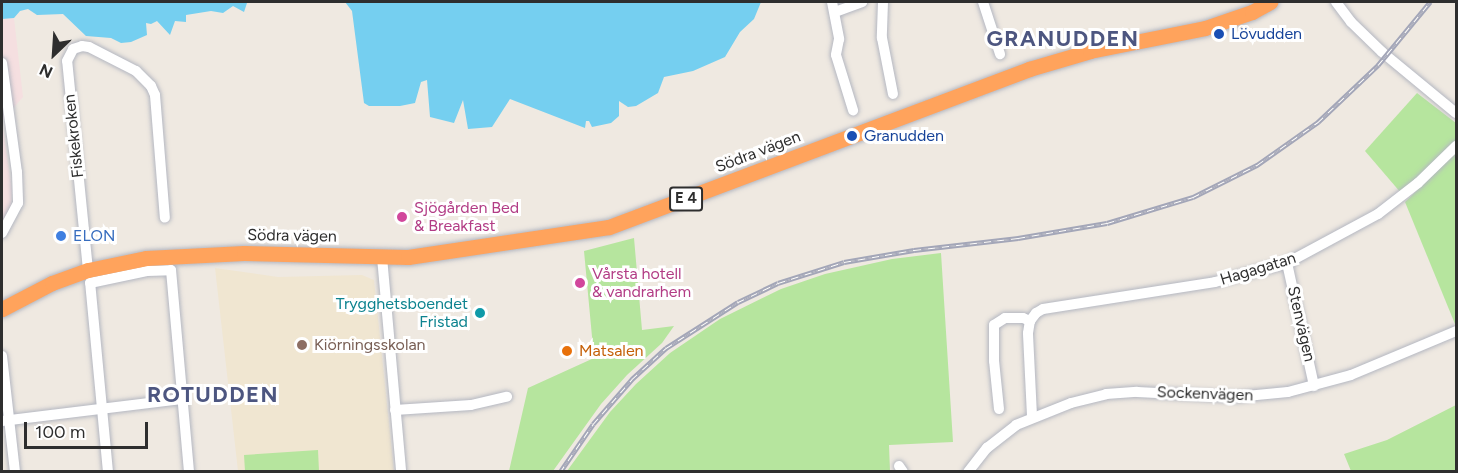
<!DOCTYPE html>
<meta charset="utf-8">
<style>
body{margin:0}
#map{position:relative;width:1458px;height:473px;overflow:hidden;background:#efe9e1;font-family:Figtree,sans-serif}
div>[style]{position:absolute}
.education>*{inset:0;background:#f0e6d1}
.medical>*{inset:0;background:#f5dfe0}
.green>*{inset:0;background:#b6e59e}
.water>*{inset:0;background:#75cff0}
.roads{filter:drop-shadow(0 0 2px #b4b7c1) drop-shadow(0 0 2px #b4b7c1)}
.minor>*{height:10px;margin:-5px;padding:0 5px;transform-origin:5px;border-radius:5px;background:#fff}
.highway>*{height:15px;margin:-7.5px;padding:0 7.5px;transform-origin:7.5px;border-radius:7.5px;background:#ffa35c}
.rail>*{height:4.5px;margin-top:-2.25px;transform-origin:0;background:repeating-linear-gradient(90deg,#fff 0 7px,#a3a6b8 0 14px);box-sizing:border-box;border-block:2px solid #a3a6b8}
.dots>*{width:16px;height:16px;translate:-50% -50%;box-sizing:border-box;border:3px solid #fff;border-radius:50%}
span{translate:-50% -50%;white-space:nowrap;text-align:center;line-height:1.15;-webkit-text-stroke:6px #fff;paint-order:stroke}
.shield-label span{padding:2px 4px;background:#fff;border:2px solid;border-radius:4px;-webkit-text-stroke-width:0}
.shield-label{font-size:15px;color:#2e2e2e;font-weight:700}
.transit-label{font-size:16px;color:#164399}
.left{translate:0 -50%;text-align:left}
.street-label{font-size:16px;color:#2e2e2e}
.hotel-label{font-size:16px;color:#b23c85}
.shop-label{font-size:16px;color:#366cbe}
.culture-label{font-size:16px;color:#0d838f}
.right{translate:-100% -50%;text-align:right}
.education-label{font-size:16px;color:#785e54}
.food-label{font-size:16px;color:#c56008}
.district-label{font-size:22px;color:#4d5680;font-weight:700;letter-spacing:1.5px}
.frame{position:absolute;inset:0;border:3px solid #2e2e2e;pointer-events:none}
.north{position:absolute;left:24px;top:24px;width:60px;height:60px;-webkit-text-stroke:4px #fff;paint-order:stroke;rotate:205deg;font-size:16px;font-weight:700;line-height:24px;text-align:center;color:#2e2e2e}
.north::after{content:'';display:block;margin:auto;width:21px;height:27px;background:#2e2e2e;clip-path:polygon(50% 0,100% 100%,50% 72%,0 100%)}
.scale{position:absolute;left:24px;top:422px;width:124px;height:27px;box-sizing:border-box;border:3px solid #2e2e2e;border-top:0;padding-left:8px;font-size:18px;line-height:21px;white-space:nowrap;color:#2e2e2e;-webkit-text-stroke:4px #fff;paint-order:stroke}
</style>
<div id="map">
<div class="education">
<i style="clip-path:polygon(215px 268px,278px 277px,362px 275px,374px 280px,394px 471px,238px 471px)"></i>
</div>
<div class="medical">
<i style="clip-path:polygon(14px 18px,23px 97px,2px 121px,12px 190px,11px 205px,2px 224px,2px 19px)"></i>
</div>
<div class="green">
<i style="clip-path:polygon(1417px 93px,1456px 123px,1456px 140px,1401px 193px,1365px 151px)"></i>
<i style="clip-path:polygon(1456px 152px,1456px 323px,1455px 324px,1405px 202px)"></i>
<i style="clip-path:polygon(634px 238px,642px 330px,674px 326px,662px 343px,627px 375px,601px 404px,553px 471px,509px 471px,528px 388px,594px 358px,584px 251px)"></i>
<i style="clip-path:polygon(941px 253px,953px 442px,889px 445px,890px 471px,567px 471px,610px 412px,636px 384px,670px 353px,720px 319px,781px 289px,825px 274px,892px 259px)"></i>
<i style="clip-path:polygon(1456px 405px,1456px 471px,1351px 471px,1344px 454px,1387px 440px)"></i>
<i style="clip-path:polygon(318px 450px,319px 471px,245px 471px,244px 455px)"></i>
</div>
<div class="water">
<i style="clip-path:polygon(2px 2px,247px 2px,247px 3px,244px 12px,233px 6px,223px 13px,211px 11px,186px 15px,186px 22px,175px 21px,170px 35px,157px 21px,151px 24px,146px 23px,147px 35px,131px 42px,121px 43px,111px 38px,86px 36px,63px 14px,37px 15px,28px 9px,20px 11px,14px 18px,2px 19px)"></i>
<i style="clip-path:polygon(345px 2px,761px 2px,754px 19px,740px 32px,725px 57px,693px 71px,664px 77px,658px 93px,636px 106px,628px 107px,619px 101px,619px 116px,611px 123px,592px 127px,589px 121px,586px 121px,585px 128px,510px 99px,492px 127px,468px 129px,463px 100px,454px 123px,430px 117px,427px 80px,421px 82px,415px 103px,400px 106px,369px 106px,364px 103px,352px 11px)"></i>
</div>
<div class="roads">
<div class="minor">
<i style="left:832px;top:2px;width:38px;rotate:79deg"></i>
<i style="left:839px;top:39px;width:16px;rotate:101deg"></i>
<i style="left:836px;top:55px;width:58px;rotate:72.8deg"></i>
<i style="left:883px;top:2px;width:36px;rotate:92deg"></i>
<i style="left:882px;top:38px;width:57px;rotate:78.9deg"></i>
<i style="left:983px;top:2px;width:55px;rotate:71.9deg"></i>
<i style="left:1336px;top:2px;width:25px;rotate:53deg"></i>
<i style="left:1351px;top:22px;width:43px;rotate:44.1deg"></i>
<i style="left:1382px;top:52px;width:96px;rotate:39.5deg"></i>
<i style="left:835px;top:12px;width:29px;rotate:-20deg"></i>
<i style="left:2px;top:63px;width:110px;rotate:82.2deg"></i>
<i style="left:17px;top:172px;width:31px;rotate:88deg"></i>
<i style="left:18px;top:203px;width:34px;rotate:118deg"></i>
<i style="left:382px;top:257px;width:216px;rotate:84.9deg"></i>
<i style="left:1287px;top:263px;width:126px;rotate:77.6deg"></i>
<i style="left:88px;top:270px;width:210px;rotate:-95.7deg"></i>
<i style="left:67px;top:61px;width:13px;rotate:-63deg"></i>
<i style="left:73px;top:49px;width:9px;rotate:-18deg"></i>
<i style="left:82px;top:46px;width:7px;rotate:8deg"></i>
<i style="left:89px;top:47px;width:53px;rotate:27.1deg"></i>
<i style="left:136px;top:71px;width:21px;rotate:45deg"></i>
<i style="left:151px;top:86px;width:10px;rotate:66deg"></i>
<i style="left:155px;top:95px;width:123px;rotate:85.4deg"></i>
<i style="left:2px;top:356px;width:117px;rotate:83.6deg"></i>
<i style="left:999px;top:409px;width:48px;rotate:-95.9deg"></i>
<i style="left:994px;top:361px;width:36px;rotate:-90deg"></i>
<i style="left:994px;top:325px;width:13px;rotate:-32deg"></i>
<i style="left:1005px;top:318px;width:18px"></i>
<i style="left:1023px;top:318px;width:8px;rotate:23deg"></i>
<i style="left:395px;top:410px;width:76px;rotate:-3.8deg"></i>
<i style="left:471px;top:405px;width:37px;rotate:-13deg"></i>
<i style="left:1032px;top:416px;width:83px;rotate:-92.8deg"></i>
<i style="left:1028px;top:333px;width:12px;rotate:-81deg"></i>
<i style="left:1030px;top:321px;width:10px;rotate:-53deg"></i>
<i style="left:1036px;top:313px;width:8px;rotate:-30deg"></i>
<i style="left:1043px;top:309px;width:174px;rotate:-8.9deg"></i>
<i style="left:1215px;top:282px;width:74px;rotate:-14.8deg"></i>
<i style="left:1287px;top:263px;width:103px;rotate:-28.3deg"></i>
<i style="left:1378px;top:214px;width:51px;rotate:-37.8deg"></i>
<i style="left:1418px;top:183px;width:53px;rotate:-44.2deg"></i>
<i style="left:2px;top:421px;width:181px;rotate:-7deg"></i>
<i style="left:899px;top:466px;width:7px;rotate:56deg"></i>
<i style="left:108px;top:472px;width:190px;rotate:-95.4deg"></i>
<i style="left:90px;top:283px;width:58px;rotate:-11.9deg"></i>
<i style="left:147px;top:271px;width:24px;rotate:-2deg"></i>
<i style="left:171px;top:270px;width:203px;rotate:84.9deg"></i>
<i style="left:968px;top:472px;width:31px;rotate:-52deg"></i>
<i style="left:987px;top:448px;width:37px;rotate:-38deg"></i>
<i style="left:1016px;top:425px;width:59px;rotate:-21.8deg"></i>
<i style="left:1071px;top:403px;width:36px;rotate:-14deg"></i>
<i style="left:1106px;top:394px;width:31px;rotate:-4deg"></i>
<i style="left:1137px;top:392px;width:99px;rotate:2.9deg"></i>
<i style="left:1236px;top:397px;width:52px;rotate:-5.5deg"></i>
<i style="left:1288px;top:392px;width:65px;rotate:-15.1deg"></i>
<i style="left:1351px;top:375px;width:114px;rotate:-22.7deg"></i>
</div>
<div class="highway">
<i style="left:2px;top:309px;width:56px;rotate:-27.5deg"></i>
<i style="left:52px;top:283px;width:38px;rotate:-20deg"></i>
<i style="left:88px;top:270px;width:59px;rotate:-11.7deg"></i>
<i style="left:146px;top:258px;width:98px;rotate:-2.9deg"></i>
<i style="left:244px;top:253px;width:164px;rotate:1.4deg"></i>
<i style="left:408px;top:257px;width:203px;rotate:-8.5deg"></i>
<i style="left:609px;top:227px;width:449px;rotate:-20.6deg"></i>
<i style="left:1029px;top:69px;width:64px;rotate:-16.4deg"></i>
<i style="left:1090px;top:51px;width:117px;rotate:-11.3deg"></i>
<i style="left:1205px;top:28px;width:50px;rotate:-18.8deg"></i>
<i style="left:1252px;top:12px;width:21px;rotate:-29deg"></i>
</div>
</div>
<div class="rail">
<i style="left:560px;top:472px;width:58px;rotate:-55.5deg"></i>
<i style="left:593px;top:424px;width:60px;rotate:-49.1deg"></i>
<i style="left:632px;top:379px;width:46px;rotate:-42.4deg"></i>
<i style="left:666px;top:348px;width:85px;rotate:-32.6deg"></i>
<i style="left:738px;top:302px;width:44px;rotate:-25.4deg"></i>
<i style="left:778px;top:283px;width:69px;rotate:-17.7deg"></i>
<i style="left:844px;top:262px;width:71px;rotate:-9.7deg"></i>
<i style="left:914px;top:250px;width:105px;rotate:-6.6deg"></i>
<i style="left:1018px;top:238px;width:90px;rotate:-9.6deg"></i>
<i style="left:1107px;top:223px;width:90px;rotate:-16.8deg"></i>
<i style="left:1193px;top:197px;width:72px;rotate:-26.6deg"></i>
<i style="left:1257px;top:165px;width:75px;rotate:-35.2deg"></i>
<i style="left:1318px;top:122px;width:83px;rotate:-43.5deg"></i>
<i style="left:1378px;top:65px;width:82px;rotate:-50.5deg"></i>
</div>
<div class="dots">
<i style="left:1219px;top:34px;background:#1a4fb4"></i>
<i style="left:852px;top:136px;background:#1a4fb4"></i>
<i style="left:402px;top:217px;background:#d1479c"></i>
<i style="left:61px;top:236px;background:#3f7fe0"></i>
<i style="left:580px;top:283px;background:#d1479c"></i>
<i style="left:480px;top:313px;background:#0f9aa8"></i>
<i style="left:302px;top:345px;background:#8d6e63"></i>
<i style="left:567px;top:351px;background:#e8710a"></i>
</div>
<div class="shield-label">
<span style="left:686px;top:199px">E 4</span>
</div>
<div class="transit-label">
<span class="left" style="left:1231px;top:34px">Lövudden</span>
<span class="left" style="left:864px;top:136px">Granudden</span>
</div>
<div class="street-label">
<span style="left:74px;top:136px;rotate:-96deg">Fiskekroken</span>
<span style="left:758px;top:152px;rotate:-21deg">Södra vägen</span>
<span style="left:292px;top:236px;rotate:1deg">Södra vägen</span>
<span style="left:1258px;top:269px;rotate:-17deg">Hagagatan</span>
<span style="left:1301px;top:324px;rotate:77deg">Stenvägen</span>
<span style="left:1205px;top:394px;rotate:2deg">Sockenvägen</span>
</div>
<div class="hotel-label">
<span class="left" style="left:414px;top:217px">Sjögården Bed<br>&amp; Breakfast</span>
<span class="left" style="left:592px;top:283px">Vårsta hotell<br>&amp; vandrarhem</span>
</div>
<div class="shop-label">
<span class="left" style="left:73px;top:236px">ELON</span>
</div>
<div class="culture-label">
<span class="right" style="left:468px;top:313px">Trygghetsboendet<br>Fristad</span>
</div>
<div class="education-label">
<span class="left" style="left:314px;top:345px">Kiörningsskolan</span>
</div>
<div class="food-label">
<span class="left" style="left:579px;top:351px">Matsalen</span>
</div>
<div class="district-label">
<span style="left:1063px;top:39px">GRANUDDEN</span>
<span style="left:213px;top:395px">ROTUDDEN</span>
</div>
<div class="frame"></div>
<div class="north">N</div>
<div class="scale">100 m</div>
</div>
